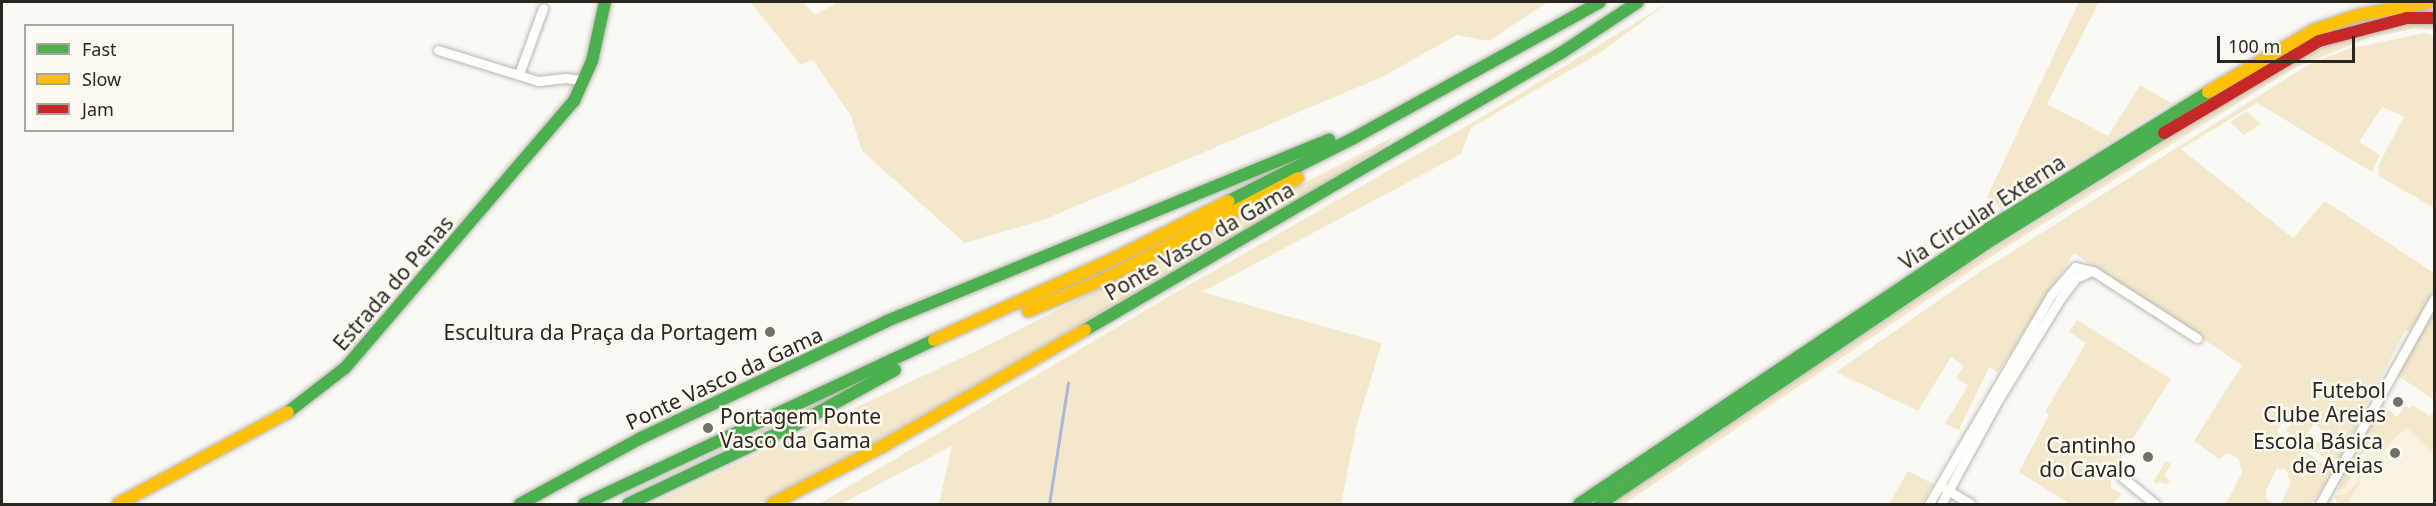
<!DOCTYPE html>
<meta charset="utf-8">
<style>
body{margin:0}
#map{position:relative;width:2436px;height:506px;overflow:hidden;background:#fbf9f4;font-family:"Noto Sans",sans-serif}
div>[style]{position:absolute}
.built>*{inset:0;background:#faf2e0}
.green>*{inset:0;background:#f4e8cc}
.stream>*{height:3px;margin:-1.5px;padding:0 1.5px;transform-origin:1.5px;border-radius:1.5px;background:#aab7dc}
.roads{filter:drop-shadow(0 0 2px #bab7b1) drop-shadow(0 0 2px #bab7b1)}
.street>*{height:9px;margin:-4.5px;padding:0 4.5px;transform-origin:4.5px;border-radius:4.5px;background:#fefefd}
.fast>*{height:12px;margin:-6px;padding:0 6px;transform-origin:6px;border-radius:6px;background:#4caf50}
.slow>*{height:12px;margin:-6px;padding:0 6px;transform-origin:6px;border-radius:6px;background:#ffc107}
.jam>*{height:12px;margin:-6px;padding:0 6px;transform-origin:6px;border-radius:6px;background:#c62828}
.dots>*{width:16px;height:16px;translate:-50% -50%;box-sizing:border-box;border:3px solid #fefaf1;border-radius:50%}
span{translate:-50% -50%;white-space:nowrap;text-align:center;line-height:1.15;-webkit-text-stroke:5px #fefaf1;paint-order:stroke}
.street-label{font-size:21px;color:#2b271e}
.poi-label{font-size:21px;color:#2b271e}
.right{translate:-100% -50%;text-align:right}
.left{translate:0 -50%;text-align:left}
.frame{position:absolute;inset:0;border:3px solid #2b271e;pointer-events:none}
.legend{position:absolute;left:24px;top:24px;width:210px;height:108px;box-sizing:border-box;background:#fefaf1;border:2px solid #aaa69d;margin:0;padding:8px 10px;list-style:none;font-size:18px;color:#2b271e}
.legend li{display:flex;align-items:center;gap:12px;height:30px}
.legend b{width:30px;border:2px solid #aaa69d}
.scale{position:absolute;left:2217px;top:36px;width:138px;height:27px;box-sizing:border-box;border:3px solid #2b271e;border-top:0;padding-left:8px;font-size:18px;line-height:21px;white-space:nowrap;color:#2b271e;-webkit-text-stroke:4px #fefaf1;paint-order:stroke}
</style>
<div id="map">
<div class="built">
<i style="clip-path:polygon(2381px 403px,2434px 454px,2434px 504px,2338px 504px,2337px 490px)"></i>
</div>
<div class="green">
<i style="clip-path:polygon(750px 2px,803px 2px,815px 15px,838px 2px,1548px 2px,1489px 41px,1457px 35px,1382px 77px,1043px 220px,965px 243px,862px 151px,851px 116px,813px 60px,801px 65px)"></i>
<i style="clip-path:polygon(1669px 2px,1601px 52px,1471px 128px,1461px 154px,1202px 292px,1382px 343px,1357px 424px,1341px 504px,939px 504px,952px 446px,841px 504px,819px 504px,1168px 297px,1477px 120px)"></i>
<i style="clip-path:polygon(2079px 2px,2099px 2px,2047px 104px,2108px 136px,2140px 85px,2171px 103px,2002px 209px,1987px 197px)"></i>
<i style="clip-path:polygon(2401px 24px,2434px 24px,2434px 30px,2416px 28px,2368px 38px,2294px 68px,2000px 251px,1624px 504px,1612px 504px,1959px 271px,2290px 63px,2339px 40px)"></i>
<i style="clip-path:polygon(2424px 33px,2434px 35px,2434px 208px,2379px 176px,2378px 166px,2404px 117px,2382px 107px,2359px 142px,2380px 155px,2372px 172px,2257px 103px,2181px 149px,2293px 238px,2325px 201px,2434px 273px,2434px 291px,2409px 332px,2406px 330px,2404px 333px,2335px 466px,2312px 449px,2318px 441px,2333px 451px,2339px 442px,2314px 424px,2301px 442px,2286px 431px,2291px 423px,2285px 419px,2277px 431px,2333px 471px,2311px 504px,2281px 504px,2291px 482px,2286px 470px,2277px 468px,2266px 491px,2266px 499px,2274px 504px,2226px 504px,2242px 473px,2239px 459px,2228px 453px,2219px 459px,2194px 441px,2242px 365px,2074px 253px,1998px 372px,1989px 367px,1959px 430px,1945px 424px,1968px 385px,1956px 378px,1964px 366px,1951px 357px,1918px 411px,1836px 372px,1978px 273px,2308px 65px,2348px 49px)"></i>
<i style="clip-path:polygon(2247px 111px,2261px 124px,2244px 135px,2230px 122px)"></i>
<i style="clip-path:polygon(1395px 136px,1383px 147px,1267px 217px,801px 484px,757px 504px,652px 504px,997px 341px)"></i>
<i style="clip-path:polygon(2434px 307px,2434px 400px,2397px 375px)"></i>
<i style="clip-path:polygon(2077px 320px,2171px 379px,2111px 473px,2111px 488px,2122px 494px,2113px 504px,2070px 504px,2019px 472px,2049px 415px,2045px 412px,2086px 343px,2069px 332px)"></i>
<i style="clip-path:polygon(2381px 403px,2397px 417px,2405px 406px,2410px 409px,2412px 405px,2430px 416px,2434px 410px,2434px 454px,2406px 427px,2379px 455px,2368px 444px,2359px 461px,2353px 459px)"></i>
<i style="clip-path:polygon(2352px 460px,2358px 463px,2345px 488px,2337px 490px)"></i>
<i style="clip-path:polygon(2166px 461px,2171px 464px,2164px 476px,2170px 480px,2166px 485px,2159px 481px,2157px 484px,2153px 482px)"></i>
<i style="clip-path:polygon(1908px 471px,1933px 484px,1921px 504px,1889px 504px)"></i>
<i style="clip-path:polygon(2362px 479px,2347px 504px,2338px 504px,2334px 496px,2346px 494px)"></i>
</div>
<div class="stream">
<i style="left:1049px;top:504px;width:123px;rotate:-81.1deg"></i>
</div>
<div class="roads">
<div class="street">
<i style="left:438px;top:50px;width:105px;rotate:17.2deg"></i>
<i style="left:538px;top:81px;width:28px;rotate:-6deg"></i>
<i style="left:566px;top:78px;width:18px;rotate:9deg"></i>
<i style="left:519px;top:74px;width:70px;rotate:-70deg"></i>
<i style="left:2121px;top:476px;width:44px;rotate:39.5deg"></i>
<i style="left:1944px;top:488px;width:31px;rotate:31deg"></i>
<i style="left:1929px;top:504px;width:242px;rotate:-59.7deg"></i>
<i style="left:2051px;top:295px;width:37px;rotate:-49deg"></i>
<i style="left:2075px;top:267px;width:18px;rotate:13deg"></i>
<i style="left:2093px;top:271px;width:124px;rotate:32.8deg"></i>
<i style="left:1941px;top:504px;width:119px;rotate:-61.3deg"></i>
<i style="left:1998px;top:400px;width:119px;rotate:-58.5deg"></i>
<i style="left:2060px;top:299px;width:26px;rotate:-53deg"></i>
<i style="left:2076px;top:278px;width:17px;rotate:-24deg"></i>
<i style="left:2320px;top:504px;width:235px;rotate:-60.9deg"></i>
</div>
<div class="fast">
<i style="left:1229px;top:201px;width:138px;rotate:-26.8deg"></i>
<i style="left:1352px;top:139px;width:283px;rotate:-28.9deg"></i>
<i style="left:1085px;top:330px;width:551px;rotate:-30.2deg"></i>
<i style="left:1561px;top:53px;width:92px;rotate:-33.5deg"></i>
<i style="left:288px;top:412px;width:72px;rotate:-37.7deg"></i>
<i style="left:345px;top:368px;width:352px;rotate:-49.4deg"></i>
<i style="left:574px;top:101px;width:44px;rotate:-65.8deg"></i>
<i style="left:592px;top:61px;width:60px;rotate:-77.6deg"></i>
<i style="left:520px;top:504px;width:138px;rotate:-28.6deg"></i>
<i style="left:641px;top:438px;width:272px;rotate:-25.4deg"></i>
<i style="left:887px;top:321px;width:478px;rotate:-22.3deg"></i>
<i style="left:584px;top:504px;width:387px;rotate:-25.1deg"></i>
<i style="left:628px;top:504px;width:187px;rotate:-25.3deg"></i>
<i style="left:797px;top:424px;width:112px;rotate:-28.9deg"></i>
<i style="left:1579px;top:504px;width:494px;rotate:-33.9deg"></i>
<i style="left:1989px;top:228px;width:258px;rotate:-31.8deg"></i>
<i style="left:1600px;top:504px;width:476px;rotate:-34deg"></i>
<i style="left:1995px;top:238px;width:199px;rotate:-31.9deg"></i>
</div>
<div class="slow">
<i style="left:2208px;top:92px;width:123px;rotate:-30.3deg"></i>
<i style="left:2314px;top:30px;width:47px;rotate:-18.4deg"></i>
<i style="left:2359px;top:15px;width:71px;rotate:-10.5deg"></i>
<i style="left:1028px;top:311px;width:85px;rotate:-22.9deg"></i>
<i style="left:1106px;top:278px;width:216px;rotate:-27.5deg"></i>
<i style="left:934px;top:340px;width:190px;rotate:-24.3deg"></i>
<i style="left:1107px;top:262px;width:136px;rotate:-26.6deg"></i>
<i style="left:118px;top:504px;width:193px;rotate:-28.4deg"></i>
<i style="left:772px;top:504px;width:125px;rotate:-27.6deg"></i>
<i style="left:883px;top:446px;width:233px;rotate:-29.9deg"></i>
</div>
<div class="jam">
<i style="left:2164px;top:133px;width:180px;rotate:-30.7deg"></i>
<i style="left:2319px;top:41px;width:91px;rotate:-14.6deg"></i>
<i style="left:2407px;top:18px;width:27px"></i>
</div>
</div>
<div class="dots">
<i style="left:770px;top:332px;background:#747069"></i>
<i style="left:2398px;top:402px;background:#747069"></i>
<i style="left:708px;top:428px;background:#747069"></i>
<i style="left:2395px;top:453px;background:#747069"></i>
<i style="left:2148px;top:457px;background:#747069"></i>
</div>
<div class="street-label">
<span style="left:1982px;top:212px;rotate:-33deg">Via Circular Externa</span>
<span style="left:1199px;top:241px;rotate:-30deg">Ponte Vasco da Gama</span>
<span style="left:393px;top:283px;rotate:-49deg">Estrada do Penas</span>
<span style="left:724px;top:378px;rotate:-25deg">Ponte Vasco da Gama</span>
</div>
<div class="poi-label">
<span class="right" style="left:758px;top:332px">Escultura da Praça da Portagem</span>
<span class="right" style="left:2386px;top:402px">Futebol<br>Clube Areias</span>
<span class="left" style="left:720px;top:428px">Portagem Ponte<br>Vasco da Gama</span>
<span class="right" style="left:2383px;top:453px">Escola Básica<br>de Areias</span>
<span class="right" style="left:2136px;top:457px">Cantinho<br>do Cavalo</span>
</div>
<div class="frame"></div>
<ul class="legend">
<li><b style="height:8px;background:#4caf50"></b>Fast</li>
<li><b style="height:8px;background:#ffc107"></b>Slow</li>
<li><b style="height:8px;background:#c62828"></b>Jam</li>
</ul>
<div class="scale">100 m</div>
</div>
